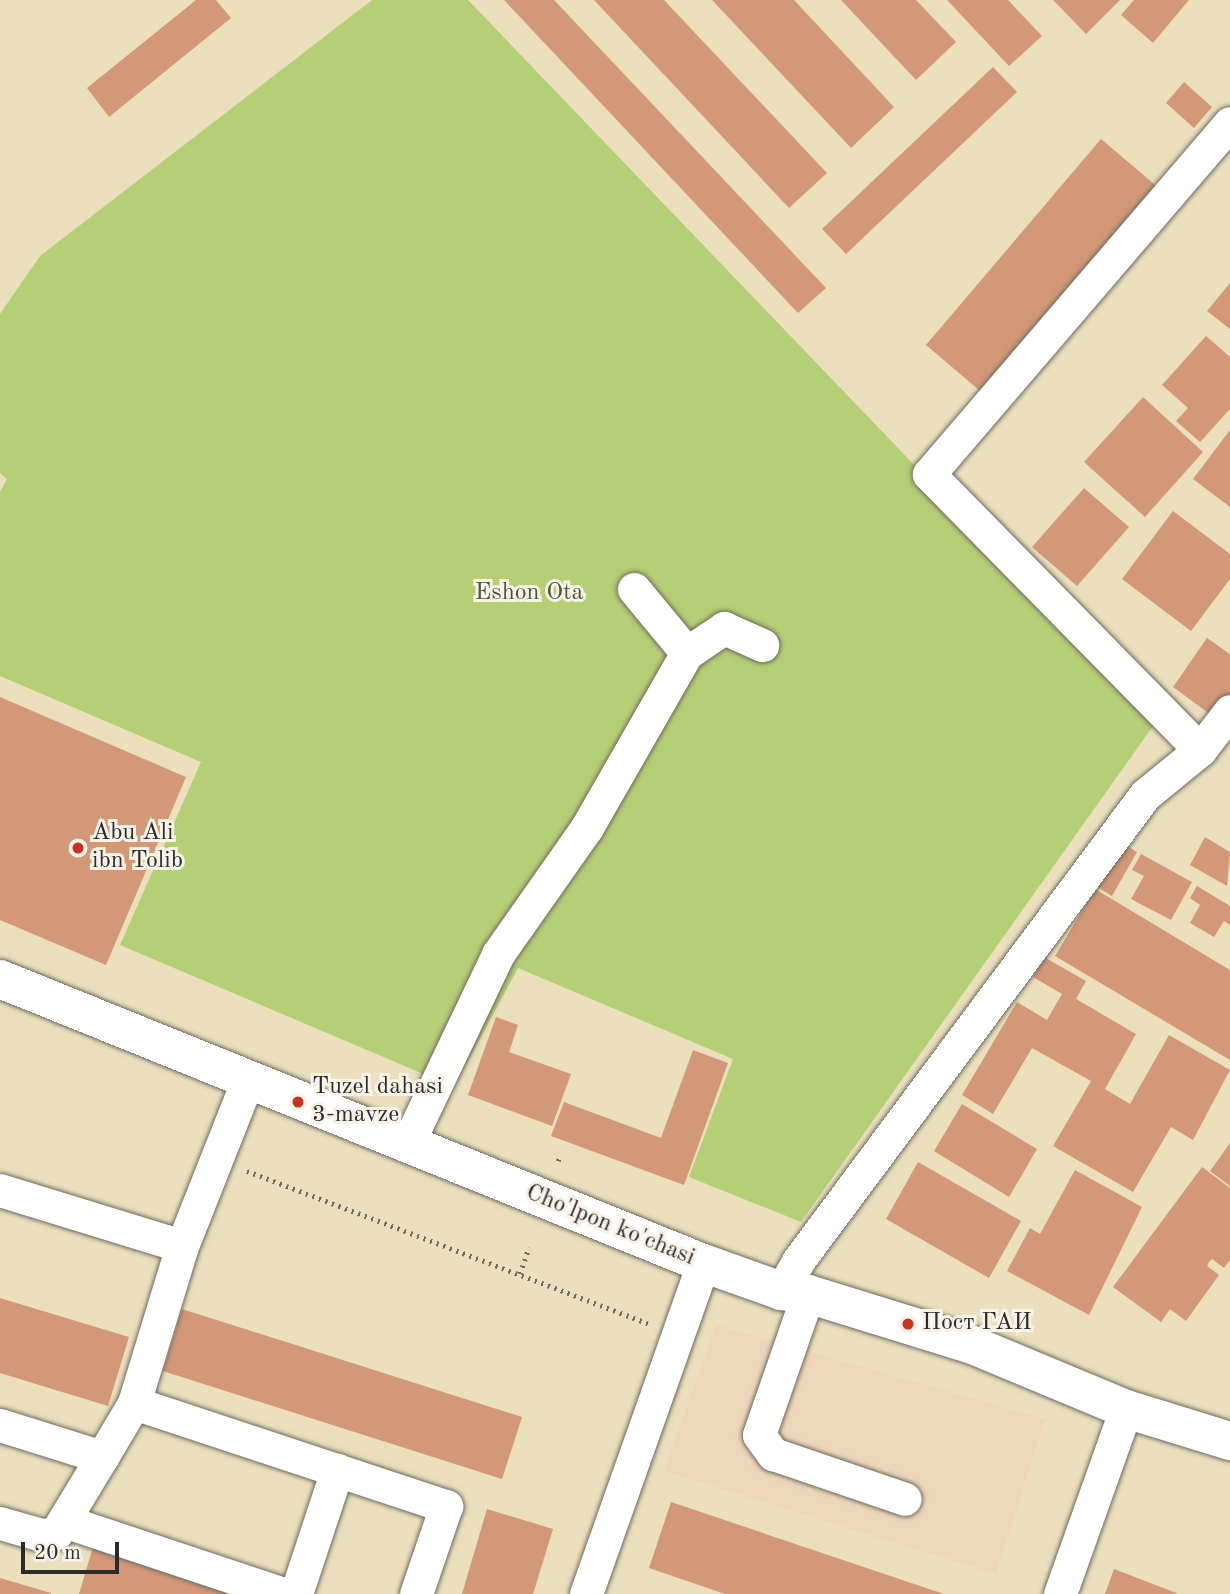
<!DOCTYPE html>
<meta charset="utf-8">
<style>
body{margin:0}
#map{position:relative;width:1230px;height:1594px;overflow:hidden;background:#ebdfbd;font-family:"Old Standard TT",serif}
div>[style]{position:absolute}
.built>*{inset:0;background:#eed6bb}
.green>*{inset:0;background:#b4cf75}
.building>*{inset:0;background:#d39878}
.path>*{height:4.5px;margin-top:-2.25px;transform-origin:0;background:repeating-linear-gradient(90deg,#6e6a5e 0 2px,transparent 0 7px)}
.roads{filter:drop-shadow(0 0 2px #6e6a5e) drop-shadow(0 0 2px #6e6a5e)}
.minor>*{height:33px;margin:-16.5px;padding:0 16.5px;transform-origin:16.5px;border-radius:16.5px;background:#fff}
.major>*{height:38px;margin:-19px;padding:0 19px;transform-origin:19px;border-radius:19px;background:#fff}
.dots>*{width:19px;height:19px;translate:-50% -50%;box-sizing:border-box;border:4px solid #f7f3e8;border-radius:50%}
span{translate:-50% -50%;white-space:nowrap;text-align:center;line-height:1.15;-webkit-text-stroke:6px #f7f3e8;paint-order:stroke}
.park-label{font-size:24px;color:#4d543e}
.poi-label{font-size:24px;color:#2b2b2b}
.left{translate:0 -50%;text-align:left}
.street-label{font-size:24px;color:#2b2b2b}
.scale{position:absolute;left:21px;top:1542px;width:98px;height:32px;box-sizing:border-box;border:4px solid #2b2b2b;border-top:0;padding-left:9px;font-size:21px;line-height:24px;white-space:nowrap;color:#2b2b2b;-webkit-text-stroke:5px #f7f3e8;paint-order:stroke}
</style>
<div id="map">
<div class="built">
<i style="clip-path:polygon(716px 1325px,1045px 1419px,996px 1574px,664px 1471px)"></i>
</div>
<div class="green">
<i style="clip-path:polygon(372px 0,468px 0,1158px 719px,801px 1222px,689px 1177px,733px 1059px,518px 968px,454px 1087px,120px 945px,201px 762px,0 676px,0 492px,7px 479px,0 473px,0 314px,40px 256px)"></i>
</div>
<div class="building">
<i style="clip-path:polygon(196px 0,216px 0,231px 18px,109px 117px,87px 88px)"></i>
<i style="clip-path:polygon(504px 0,554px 0,826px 288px,798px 313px)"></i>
<i style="clip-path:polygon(594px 0,664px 0,827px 173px,789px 208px)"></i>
<i style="clip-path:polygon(712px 0,794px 0,894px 107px,851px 148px)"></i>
<i style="clip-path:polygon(841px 0,916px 0,956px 42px,916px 80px)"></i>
<i style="clip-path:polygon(947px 0,1008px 0,1042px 36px,1009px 66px)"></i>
<i style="clip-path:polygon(1053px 0,1120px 0,1086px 34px)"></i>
<i style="clip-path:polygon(1134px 0,1189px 0,1153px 43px,1121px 15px)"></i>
<i style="clip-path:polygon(993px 67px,1017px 92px,846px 254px,822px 229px)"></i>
<i style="clip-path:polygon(1184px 82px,1212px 107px,1194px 128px,1166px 103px)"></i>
<i style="clip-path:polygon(1101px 139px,1160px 189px,985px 395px,926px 345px)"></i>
<i style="clip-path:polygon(1230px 283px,1230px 329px,1207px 311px)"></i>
<i style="clip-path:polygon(1206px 336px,1230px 357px,1230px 409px,1200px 442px,1176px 421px,1188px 408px,1162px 385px)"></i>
<i style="clip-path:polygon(1143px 397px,1203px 452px,1145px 517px,1084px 462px)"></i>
<i style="clip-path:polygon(1230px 430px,1230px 507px,1193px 479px)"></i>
<i style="clip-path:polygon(1084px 488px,1129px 527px,1077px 586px,1032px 547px)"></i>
<i style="clip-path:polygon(1173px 511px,1230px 554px,1230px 579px,1191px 631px,1122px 579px)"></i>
<i style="clip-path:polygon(1207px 638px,1230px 654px,1230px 703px,1218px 720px,1173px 687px)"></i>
<i style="clip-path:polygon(0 697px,186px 777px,106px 965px,0 920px)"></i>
<i style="clip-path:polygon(1205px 837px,1230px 852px,1227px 886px,1190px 865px)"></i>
<i style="clip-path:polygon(1117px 840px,1137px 852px,1112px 896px,1092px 884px)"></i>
<i style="clip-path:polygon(1141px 854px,1192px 882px,1171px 920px,1131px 899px,1144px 876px,1132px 870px)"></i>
<i style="clip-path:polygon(1197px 886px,1230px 906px,1230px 925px,1224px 921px,1214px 937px,1190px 923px,1200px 905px,1190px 898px)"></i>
<i style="clip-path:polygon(1095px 889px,1230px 970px,1230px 1060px,1055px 956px)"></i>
<i style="clip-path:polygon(1044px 957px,1086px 981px,1076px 999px,1136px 1034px,1105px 1089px,1130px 1104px,1169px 1035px,1230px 1070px,1193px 1140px,1171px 1127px,1133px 1192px,1053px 1146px,1091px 1081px,1032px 1048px,993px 1114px,962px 1095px,1017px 1002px,1047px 1020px,1062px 994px,1033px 977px)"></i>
<i style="clip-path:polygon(496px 1017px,518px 1025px,509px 1052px,571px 1074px,552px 1126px,468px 1095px)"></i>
<i style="clip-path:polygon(693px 1050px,728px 1063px,684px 1185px,551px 1136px,564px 1102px,661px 1138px)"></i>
<i style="clip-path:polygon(962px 1104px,1037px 1149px,1009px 1197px,934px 1151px)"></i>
<i style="clip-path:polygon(1230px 1143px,1230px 1186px,1210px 1171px)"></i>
<i style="clip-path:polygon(918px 1162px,1021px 1221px,989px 1278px,886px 1219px)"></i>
<i style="clip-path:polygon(1202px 1167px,1230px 1188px,1230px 1260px,1224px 1268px,1212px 1259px,1209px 1262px,1207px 1266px,1219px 1275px,1186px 1321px,1170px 1309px,1161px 1322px,1113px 1287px)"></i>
<i style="clip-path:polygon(1075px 1170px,1142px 1207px,1089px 1315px,1007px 1271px,1030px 1228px,1040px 1234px)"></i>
<i style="clip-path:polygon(0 1298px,129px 1337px,108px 1406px,0 1373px)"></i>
<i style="clip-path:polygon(182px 1309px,522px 1417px,502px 1479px,163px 1371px)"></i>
<i style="clip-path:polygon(671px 1502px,944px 1594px,725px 1594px,649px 1568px)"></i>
<i style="clip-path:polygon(487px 1509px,553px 1529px,533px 1594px,462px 1594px)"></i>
<i style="clip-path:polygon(93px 1547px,242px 1594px,79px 1594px)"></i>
<i style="clip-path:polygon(1114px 1569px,1179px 1594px,1105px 1594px)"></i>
<i style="clip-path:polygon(0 1578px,51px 1593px,51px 1594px,0 1594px)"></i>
</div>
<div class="path">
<i style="left:558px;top:1161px;width:5px;rotate:-68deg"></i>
<i style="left:247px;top:1171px;width:429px;rotate:20.8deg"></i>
<i style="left:520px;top:1274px;width:28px;rotate:-72deg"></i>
</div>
<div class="roads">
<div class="minor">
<i style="left:634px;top:589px;width:83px;rotate:50.4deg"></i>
<i style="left:1200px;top:750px;width:387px;rotate:-134.5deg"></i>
<i style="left:929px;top:474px;width:462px;rotate:-49.4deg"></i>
<i style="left:407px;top:1145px;width:212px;rotate:-64.5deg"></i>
<i style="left:498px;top:954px;width:153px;rotate:-54.9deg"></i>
<i style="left:586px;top:829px;width:203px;rotate:-60.2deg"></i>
<i style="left:687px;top:653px;width:45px;rotate:-34deg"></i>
<i style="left:724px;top:628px;width:42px;rotate:24.1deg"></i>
<i style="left:0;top:1190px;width:190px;rotate:17.1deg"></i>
<i style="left:781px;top:1291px;width:34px;rotate:-60deg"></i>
<i style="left:798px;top:1261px;width:581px;rotate:-53.33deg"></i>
<i style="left:1145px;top:795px;width:71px;rotate:-39.3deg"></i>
<i style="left:1200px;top:750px;width:49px;rotate:-52.4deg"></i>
<i style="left:808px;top:1294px;width:149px;rotate:109.2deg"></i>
<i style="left:759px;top:1435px;width:24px;rotate:54deg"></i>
<i style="left:773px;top:1454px;width:139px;rotate:18.8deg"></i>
<i style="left:134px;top:1403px;width:164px;rotate:-73deg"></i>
<i style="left:182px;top:1246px;width:176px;rotate:-68.4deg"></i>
<i style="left:0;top:1425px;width:107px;rotate:17.4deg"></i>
<i style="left:102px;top:1457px;width:63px;rotate:-59.3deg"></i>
<i style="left:134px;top:1403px;width:329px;rotate:18.3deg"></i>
<i style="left:446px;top:1506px;width:93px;rotate:108.8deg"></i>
<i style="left:64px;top:1521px;width:232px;rotate:18.4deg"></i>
<i style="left:0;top:1523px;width:44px;rotate:15.9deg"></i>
<i style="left:42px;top:1535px;width:14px;rotate:-8deg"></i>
<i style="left:56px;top:1533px;width:89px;rotate:-58.8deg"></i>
<i style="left:296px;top:1594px;width:131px;rotate:-71.7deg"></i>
<i style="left:586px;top:1594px;width:351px;rotate:-70.5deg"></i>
<i style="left:1060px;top:1594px;width:196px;rotate:-70.4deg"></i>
</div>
<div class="major">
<i style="left:0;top:979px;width:758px;rotate:22deg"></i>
<i style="left:703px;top:1263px;width:83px;rotate:19.7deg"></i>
<i style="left:781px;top:1291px;width:27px;rotate:6deg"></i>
<i style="left:808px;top:1294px;width:170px;rotate:17.2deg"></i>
<i style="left:970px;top:1344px;width:169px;rotate:22.6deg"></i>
<i style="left:1126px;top:1409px;width:109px;rotate:17.1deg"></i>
</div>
</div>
<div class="dots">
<i style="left:78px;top:848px;background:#c8321e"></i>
<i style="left:298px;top:1102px;background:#c8321e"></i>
<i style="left:908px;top:1324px;background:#c8321e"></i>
</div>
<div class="park-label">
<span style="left:529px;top:594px">Eshon Ota</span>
</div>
<div class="poi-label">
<span class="left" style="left:92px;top:848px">Abu Ali<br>ibn Tolib</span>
<span class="left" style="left:312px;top:1102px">Tuzel dahasi<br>3-mavze</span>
<span class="left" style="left:922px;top:1324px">Пост ГАИ</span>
</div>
<div class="street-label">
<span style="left:610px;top:1226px;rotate:22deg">Cho'lpon ko'chasi</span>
</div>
<div class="scale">20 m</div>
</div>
